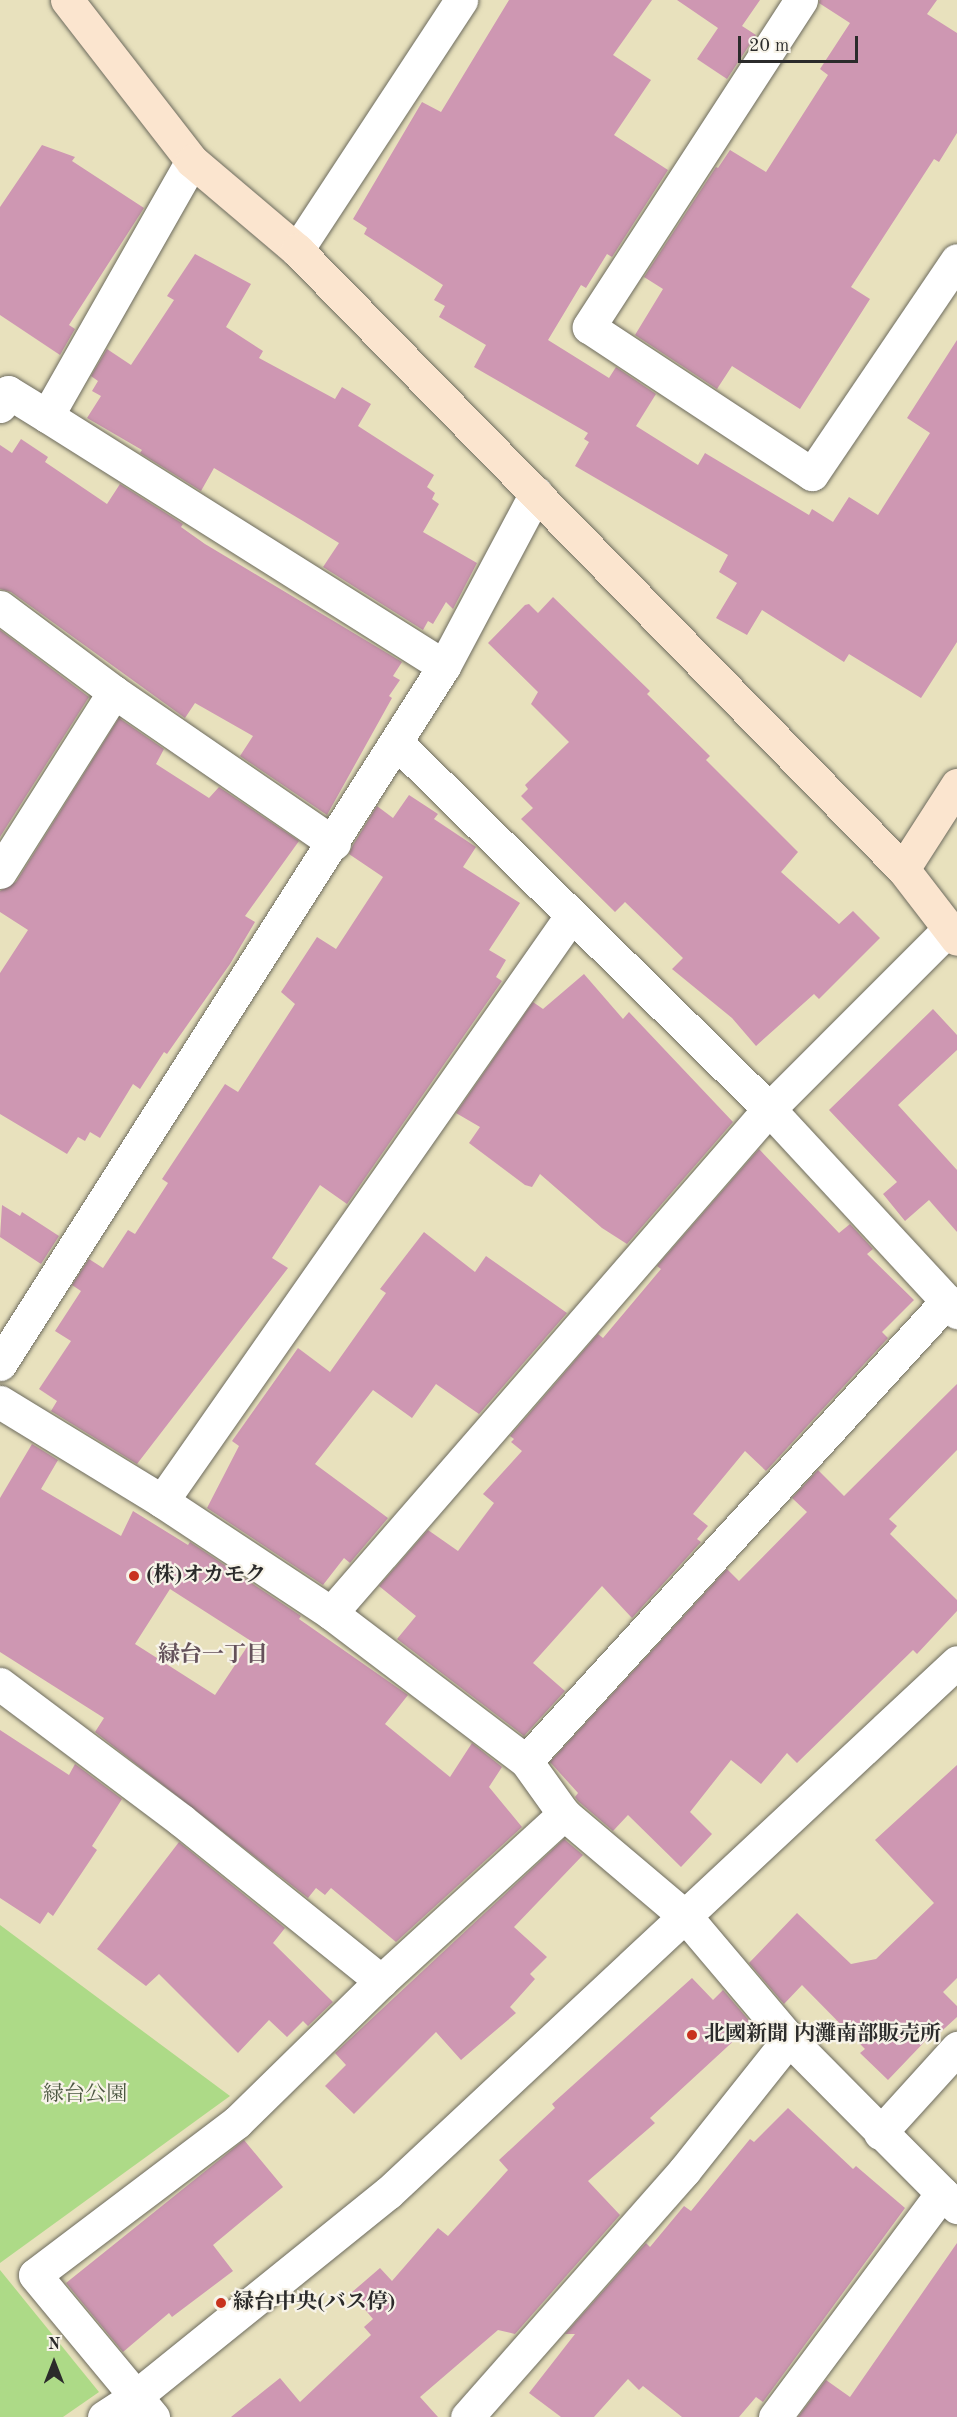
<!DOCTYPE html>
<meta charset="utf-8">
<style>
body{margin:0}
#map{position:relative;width:957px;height:2417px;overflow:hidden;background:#e8e1bd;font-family:"Old Standard TT","Noto Serif JP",serif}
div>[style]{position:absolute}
.green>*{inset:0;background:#adda87}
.building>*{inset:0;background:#ce97b2}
.roads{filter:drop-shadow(0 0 2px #6d6b5e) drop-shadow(0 0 2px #6d6b5e)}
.street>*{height:33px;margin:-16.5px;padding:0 16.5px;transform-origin:16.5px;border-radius:16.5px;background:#fff}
.secondary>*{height:33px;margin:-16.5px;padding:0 16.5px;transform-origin:16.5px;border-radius:16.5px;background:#fbe5cf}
.dots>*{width:16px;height:16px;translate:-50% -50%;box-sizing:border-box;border:3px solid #f7f3e8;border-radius:50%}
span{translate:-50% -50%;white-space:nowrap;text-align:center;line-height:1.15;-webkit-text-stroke:4.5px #f7f3e8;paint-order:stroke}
.poi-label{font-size:21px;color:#2b2b2b;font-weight:700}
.left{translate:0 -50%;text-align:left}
.park-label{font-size:21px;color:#4c5742}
.neighbourhood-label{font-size:22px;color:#64515a;font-weight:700}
.north{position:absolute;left:24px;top:2333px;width:60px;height:60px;-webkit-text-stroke:4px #f7f3e8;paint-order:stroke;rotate:0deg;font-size:16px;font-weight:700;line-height:24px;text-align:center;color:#2b2b2b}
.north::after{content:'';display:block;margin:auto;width:21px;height:27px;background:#2b2b2b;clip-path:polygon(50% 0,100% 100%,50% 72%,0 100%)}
.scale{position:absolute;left:738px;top:36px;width:120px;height:27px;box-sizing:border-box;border:3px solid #2b2b2b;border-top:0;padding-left:8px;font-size:18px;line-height:21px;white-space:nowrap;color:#2b2b2b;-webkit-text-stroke:4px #f7f3e8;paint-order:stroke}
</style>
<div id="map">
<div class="green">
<i style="clip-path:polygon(0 1925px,230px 2096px,0 2263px)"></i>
<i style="clip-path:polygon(0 2270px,99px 2392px,63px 2417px,0 2417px)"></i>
</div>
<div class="building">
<i style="clip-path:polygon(509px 0,652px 0,613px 55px,651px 80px,614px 135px,668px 170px,612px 257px,607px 254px,586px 288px,581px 285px,548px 340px,609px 378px,616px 367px,656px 394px,636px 426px,698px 465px,705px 453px,809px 515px,812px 509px,833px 522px,849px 497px,878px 515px,930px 433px,907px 418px,957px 340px,957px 642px,921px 698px,849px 654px,844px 662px,762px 610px,747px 635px,716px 618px,737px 583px,719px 572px,728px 555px,575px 466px,589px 442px,584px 439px,588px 433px,474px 367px,486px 345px,439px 317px,445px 306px,434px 300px,443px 285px,364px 234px,367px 228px,353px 219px,422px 102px,441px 112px)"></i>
<i style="clip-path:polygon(677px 0,760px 0,742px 26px,756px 35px,727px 79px,697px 59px,718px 28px)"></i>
<i style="clip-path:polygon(820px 0,937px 0,927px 14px,957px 33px,957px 133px,939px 162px,934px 159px,851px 287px,870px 299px,800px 409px,732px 366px,717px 389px,635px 335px,663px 289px,644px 277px,716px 167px,718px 168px,730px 150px,766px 172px,828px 75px,820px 69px,850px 23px,819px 3px)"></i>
<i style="clip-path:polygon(42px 145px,75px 157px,72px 161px,144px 208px,69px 325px,75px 329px,60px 355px,0 315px,0 207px)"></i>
<i style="clip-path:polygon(195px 254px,251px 284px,226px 327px,263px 351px,259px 358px,335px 399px,342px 387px,371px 404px,358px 426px,434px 475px,427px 487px,435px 493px,432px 499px,439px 504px,423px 532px,477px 563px,453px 609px,446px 602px,433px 624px,428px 621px,423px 630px,323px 567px,339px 543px,303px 521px,214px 468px,201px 491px,140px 453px,142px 450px,87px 418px,101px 396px,92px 391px,98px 381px,91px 376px,107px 349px,131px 365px,174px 300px,167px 296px)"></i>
<i style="clip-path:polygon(21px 439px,48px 457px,45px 462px,107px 504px,120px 484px,183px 524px,181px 527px,205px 544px,402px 662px,393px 676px,400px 680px,389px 696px,392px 698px,327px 815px,240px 756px,253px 736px,195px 703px,185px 718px,11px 592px,0 589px,0 445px,12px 453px)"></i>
<i style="clip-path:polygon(553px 597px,650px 691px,647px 694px,710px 756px,706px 760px,798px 852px,781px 872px,839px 924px,853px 911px,880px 938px,819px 999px,814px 994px,756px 1046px,732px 1018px,672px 969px,683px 958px,625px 902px,615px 912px,521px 819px,533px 808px,521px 796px,528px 789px,525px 785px,569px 742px,531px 704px,538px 692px,488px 643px,525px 605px,529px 604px,538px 613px)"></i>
<i style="clip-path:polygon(0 630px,89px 697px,0 837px)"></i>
<i style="clip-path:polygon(119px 718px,164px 749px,156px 764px,209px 798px,219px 787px,299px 841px,245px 916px,255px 922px,230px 964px,167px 1054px,164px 1052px,140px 1089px,133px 1084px,100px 1138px,90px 1132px,85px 1141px,78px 1137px,67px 1154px,0 1114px,0 973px,28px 930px,0 912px,0 891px,16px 882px)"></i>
<i style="clip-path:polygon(409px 795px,438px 814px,434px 819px,476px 847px,463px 867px,520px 903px,489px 950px,506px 960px,496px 977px,502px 981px,347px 1204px,320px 1185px,272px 1258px,288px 1268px,137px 1464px,51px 1411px,57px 1401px,39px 1389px,71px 1341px,55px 1331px,81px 1291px,72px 1285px,89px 1259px,103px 1268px,128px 1230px,135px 1234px,168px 1183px,162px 1179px,225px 1084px,238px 1092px,295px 1004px,281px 992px,317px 937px,336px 949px,383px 877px,349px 854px,353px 845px,377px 806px,393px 818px)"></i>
<i style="clip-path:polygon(584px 974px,623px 1019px,629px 1012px,733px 1122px,627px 1244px,602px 1228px,540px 1174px,532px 1187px,525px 1185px,469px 1143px,480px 1127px,456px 1113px,533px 1002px,543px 1009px)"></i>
<i style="clip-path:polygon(933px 1009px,957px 1035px,957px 1050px,898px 1105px,957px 1170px,957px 1232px,929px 1200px,905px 1221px,883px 1194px,897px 1182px,829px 1110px)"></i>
<i style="clip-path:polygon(759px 1149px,839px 1233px,850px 1224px,873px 1249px,867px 1254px,914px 1300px,882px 1332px,888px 1338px,766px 1471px,745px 1451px,693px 1514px,708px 1526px,697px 1539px,701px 1542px,632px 1618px,602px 1586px,533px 1663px,565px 1691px,524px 1736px,397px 1639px,416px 1616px,379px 1586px,428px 1530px,458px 1551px,494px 1503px,483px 1494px,522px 1451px,511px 1442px,514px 1439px,510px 1436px,598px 1334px,603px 1338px,661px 1269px,657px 1266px)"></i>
<i style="clip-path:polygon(2px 1205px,20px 1216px,22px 1212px,59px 1236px,41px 1264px,0 1237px)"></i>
<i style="clip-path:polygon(424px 1232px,475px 1272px,486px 1256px,567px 1313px,479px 1414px,436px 1384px,412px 1418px,373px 1390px,315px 1464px,388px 1518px,350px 1563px,344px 1558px,323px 1585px,207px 1508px,239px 1446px,232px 1441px,298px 1348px,330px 1372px,386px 1293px,380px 1289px)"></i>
<i style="clip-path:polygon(957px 1384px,957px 1450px,889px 1519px,897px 1526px,890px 1534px,957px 1600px,957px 1611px,917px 1654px,913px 1650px,797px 1763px,787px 1753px,761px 1784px,731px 1760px,690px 1812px,712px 1834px,681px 1867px,628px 1815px,613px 1831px,578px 1801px,575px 1797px,578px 1793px,550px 1762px,727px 1569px,739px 1581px,807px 1512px,792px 1498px,818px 1470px,844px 1496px)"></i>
<i style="clip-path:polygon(evenodd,32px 1444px,58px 1460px,41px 1489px,121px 1536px,133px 1511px,188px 1545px,190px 1542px,301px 1616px,299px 1619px,408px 1695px,385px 1724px,450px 1777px,472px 1743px,502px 1767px,489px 1787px,522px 1827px,396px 1942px,331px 1888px,325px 1895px,316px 1888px,308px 1898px,95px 1732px,104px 1718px,0 1652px,0 1498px,32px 1444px,170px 1589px,251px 1641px,215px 1695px,135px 1644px,170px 1589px)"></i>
<i style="clip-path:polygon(0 1730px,69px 1775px,75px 1764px,122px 1799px,92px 1846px,97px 1850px,53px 1916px,48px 1912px,40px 1924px,0 1898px)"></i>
<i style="clip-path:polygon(957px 1765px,957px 1978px,943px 1992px,957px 2006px,957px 2017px,933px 2039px,930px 2036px,888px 2080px,860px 2053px,865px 2049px,802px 1985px,784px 2004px,749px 1963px,797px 1913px,851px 1964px,876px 1959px,934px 1903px,875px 1840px)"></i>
<i style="clip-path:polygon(564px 1839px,583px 1855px,514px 1927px,547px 1957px,530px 1974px,535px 1979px,510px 2007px,516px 2013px,461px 2060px,436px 2032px,354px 2114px,325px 2086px,346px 2065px,335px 2053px)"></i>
<i style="clip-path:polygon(179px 1842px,285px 1928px,273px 1943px,333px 2002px,308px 2026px,303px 2021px,287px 2037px,269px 2020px,238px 2053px,159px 1974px,146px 1986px,97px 1949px)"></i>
<i style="clip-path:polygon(692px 1978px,713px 2000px,723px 1990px,752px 2024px,650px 2118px,655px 2123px,588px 2181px,620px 2215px,515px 2334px,498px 2330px,420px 2397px,438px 2417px,231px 2417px,280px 2378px,300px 2402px,371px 2335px,364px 2327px,373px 2319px,351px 2293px,380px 2268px,392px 2281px,438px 2228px,448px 2236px,508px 2170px,499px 2160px,555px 2108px,552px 2104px)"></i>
<i style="clip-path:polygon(788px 2108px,853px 2169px,856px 2166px,905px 2208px,763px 2402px,756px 2397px,739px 2417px,682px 2417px,643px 2386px,639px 2390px,628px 2379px,594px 2417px,561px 2417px,529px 2393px,575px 2334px,565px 2334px,646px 2243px,650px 2247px,684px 2206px,691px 2211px,750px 2139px,754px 2142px)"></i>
<i style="clip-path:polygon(244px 2140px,283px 2187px,213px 2245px,233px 2271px,172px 2317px,169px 2313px,123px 2352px,66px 2283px)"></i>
<i style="clip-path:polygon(957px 2243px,957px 2417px,798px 2417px,826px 2380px,850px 2397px)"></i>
</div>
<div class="roads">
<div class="street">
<i style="left:801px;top:0;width:390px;rotate:123deg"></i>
<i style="left:589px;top:327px;width:267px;rotate:33.4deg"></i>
<i style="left:812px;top:474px;width:258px;rotate:-55.9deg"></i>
<i style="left:297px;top:250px;width:299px;rotate:-56.7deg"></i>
<i style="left:0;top:406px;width:16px;rotate:-60deg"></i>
<i style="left:8px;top:392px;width:46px;rotate:31.6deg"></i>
<i style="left:47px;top:416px;width:293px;rotate:-60.4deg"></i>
<i style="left:47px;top:416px;width:469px;rotate:32.2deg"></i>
<i style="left:0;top:607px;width:142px;rotate:36.7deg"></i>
<i style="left:114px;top:692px;width:267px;rotate:34.5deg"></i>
<i style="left:397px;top:743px;width:522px;rotate:44.53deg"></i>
<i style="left:769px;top:1109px;width:277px;rotate:47.2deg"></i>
<i style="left:0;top:872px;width:213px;rotate:-57.7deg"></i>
<i style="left:0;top:1364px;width:827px;rotate:-57.54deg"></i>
<i style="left:444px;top:666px;width:196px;rotate:-62deg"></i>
<i style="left:0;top:1402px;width:190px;rotate:31.4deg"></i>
<i style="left:162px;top:1501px;width:203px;rotate:33.5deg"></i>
<i style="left:331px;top:1613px;width:245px;rotate:37.2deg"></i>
<i style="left:526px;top:1761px;width:65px;rotate:54.4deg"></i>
<i style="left:564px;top:1814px;width:160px;rotate:40.2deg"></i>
<i style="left:686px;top:1917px;width:160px;rotate:49.8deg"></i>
<i style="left:789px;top:2039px;width:169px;rotate:128.5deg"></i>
<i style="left:684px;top:2171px;width:328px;rotate:131.4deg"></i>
<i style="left:162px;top:1501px;width:714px;rotate:-55.04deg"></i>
<i style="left:331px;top:1613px;width:668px;rotate:-49.01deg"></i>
<i style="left:769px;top:1109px;width:253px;rotate:-45deg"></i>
<i style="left:0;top:1684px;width:226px;rotate:36.9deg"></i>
<i style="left:181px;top:1820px;width:257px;rotate:38.8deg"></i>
<i style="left:381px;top:1981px;width:202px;rotate:135.6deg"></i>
<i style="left:237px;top:2122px;width:253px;rotate:142.9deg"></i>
<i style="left:35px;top:2275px;width:185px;rotate:50.3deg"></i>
<i style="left:526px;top:1761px;width:624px;rotate:-47.53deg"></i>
<i style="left:381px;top:1981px;width:248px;rotate:-42.4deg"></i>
<i style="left:789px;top:2039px;width:217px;rotate:45.2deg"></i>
<i style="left:880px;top:2133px;width:115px;rotate:-47.8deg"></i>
<i style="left:104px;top:2417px;width:38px;rotate:-33deg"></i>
<i style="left:136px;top:2396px;width:324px;rotate:-38.9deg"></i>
<i style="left:388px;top:2193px;width:778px;rotate:-43.02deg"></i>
<i style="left:775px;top:2417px;width:279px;rotate:-53.3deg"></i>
<i style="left:942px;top:2193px;width:21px;rotate:43deg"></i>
</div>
<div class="secondary">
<i style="left:67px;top:0;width:204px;rotate:52.2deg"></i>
<i style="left:192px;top:161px;width:138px;rotate:40.3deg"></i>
<i style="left:297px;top:250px;width:866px;rotate:45.61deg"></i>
<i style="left:903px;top:869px;width:88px;rotate:52.4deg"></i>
<i style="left:903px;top:869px;width:100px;rotate:-57.3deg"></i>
</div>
</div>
<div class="dots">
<i style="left:134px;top:1576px;background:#c8321e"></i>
<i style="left:692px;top:2035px;background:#c8321e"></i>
<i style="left:221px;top:2303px;background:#c8321e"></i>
</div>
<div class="poi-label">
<span class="left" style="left:146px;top:1576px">(株)オカモク</span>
<span class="left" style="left:704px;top:2035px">北國新聞 内灘南部販売所</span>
<span class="left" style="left:233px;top:2303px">緑台中央(バス停)</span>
</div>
<div class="park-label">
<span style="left:85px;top:2095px">緑台公園</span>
</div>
<div class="neighbourhood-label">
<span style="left:213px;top:1656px">緑台一丁目</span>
</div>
<div class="north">N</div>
<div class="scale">20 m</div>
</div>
